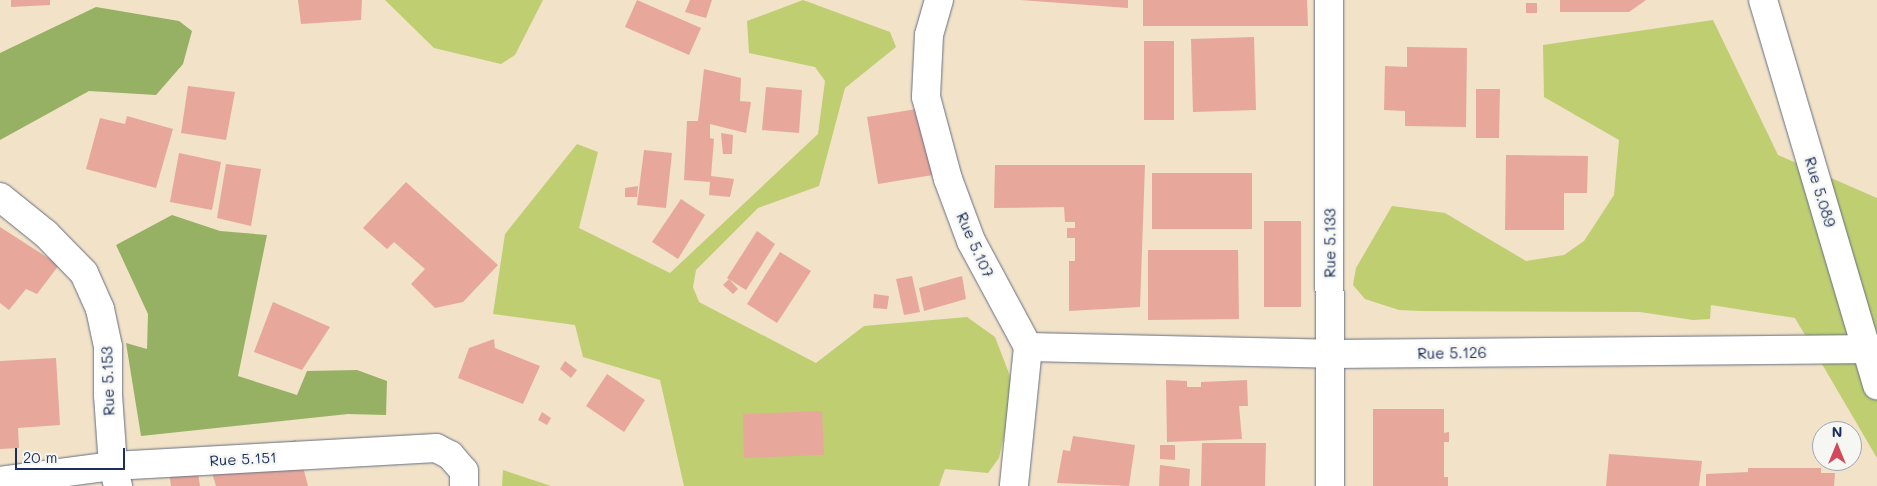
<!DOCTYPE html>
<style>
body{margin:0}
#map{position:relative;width:1877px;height:486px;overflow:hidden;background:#f1e2c8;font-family:Mali,sans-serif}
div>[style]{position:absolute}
.green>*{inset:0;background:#bece71}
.forest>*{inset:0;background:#96b163}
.building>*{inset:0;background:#e7a89b}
.roads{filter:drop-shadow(0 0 1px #666e83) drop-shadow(0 0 1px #666e83)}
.street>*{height:28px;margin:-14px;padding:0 14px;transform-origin:14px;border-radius:14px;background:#fff}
.secondary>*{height:28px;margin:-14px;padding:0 14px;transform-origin:14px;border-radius:14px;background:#fff}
span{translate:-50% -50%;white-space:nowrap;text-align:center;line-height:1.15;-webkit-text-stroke:5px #f6f6f2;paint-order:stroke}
.street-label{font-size:15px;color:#1b2f5e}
.north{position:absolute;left:1812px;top:421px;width:50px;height:50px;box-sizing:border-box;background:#f6f6f2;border:1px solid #9ea6b7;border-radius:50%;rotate:0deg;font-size:14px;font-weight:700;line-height:20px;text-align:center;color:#1b2f5e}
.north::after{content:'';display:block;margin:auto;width:18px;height:22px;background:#d1495b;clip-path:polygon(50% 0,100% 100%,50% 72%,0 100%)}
.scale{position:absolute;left:15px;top:448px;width:110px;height:22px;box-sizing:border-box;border:2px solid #1b2f5e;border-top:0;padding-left:6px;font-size:15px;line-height:18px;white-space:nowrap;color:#1b2f5e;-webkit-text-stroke:4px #f6f6f2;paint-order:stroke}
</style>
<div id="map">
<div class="green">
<i style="clip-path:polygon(385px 0,543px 0,515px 55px,501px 64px,434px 48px)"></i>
<i style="clip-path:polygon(803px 0,890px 32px,896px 47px,845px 88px,819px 186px,758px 208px,696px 270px,693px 287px,699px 302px,816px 363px,864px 326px,967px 317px,995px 337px,1015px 389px,999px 458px,988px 473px,945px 469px,939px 486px,684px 486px,660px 380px,583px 357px,575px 325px,493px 314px,505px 234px,577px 144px,598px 152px,579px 228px,670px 273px,818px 134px,825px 81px,815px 67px,749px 53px,747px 21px)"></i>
<i style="clip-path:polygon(1713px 20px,1778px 155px,1877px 198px,1877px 458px,1795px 318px,1711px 305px,1710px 319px,1693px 320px,1640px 312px,1421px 311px,1399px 310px,1365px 299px,1353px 285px,1356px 268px,1392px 206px,1445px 213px,1526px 261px,1564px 255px,1584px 241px,1614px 195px,1619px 140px,1544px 97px,1543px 45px)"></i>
<i style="clip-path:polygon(503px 470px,551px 486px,502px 486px)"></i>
</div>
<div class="forest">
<i style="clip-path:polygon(96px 7px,179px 21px,192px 31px,183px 64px,156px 95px,89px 91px,0 140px,0 53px)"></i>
<i style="clip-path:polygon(172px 215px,220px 231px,267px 235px,238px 376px,297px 395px,307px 371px,357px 370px,387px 381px,386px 415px,348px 414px,141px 436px,126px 343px,147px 349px,148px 314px,116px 245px)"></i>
</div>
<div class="building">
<i style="clip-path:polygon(11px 0,50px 0,50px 5px,11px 7px)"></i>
<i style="clip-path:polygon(298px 0,362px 0,361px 20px,301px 24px)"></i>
<i style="clip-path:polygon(637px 0,701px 28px,689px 55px,625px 27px)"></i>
<i style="clip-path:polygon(690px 0,712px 0,706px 18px,685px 12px)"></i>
<i style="clip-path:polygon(1020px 0,1128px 0,1128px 8px)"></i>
<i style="clip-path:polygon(1143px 0,1307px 0,1308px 26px,1143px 26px)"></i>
<i style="clip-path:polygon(1560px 0,1646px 0,1629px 12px,1560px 12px)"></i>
<i style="clip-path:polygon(1526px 3px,1537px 3px,1537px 13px,1526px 13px)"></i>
<i style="clip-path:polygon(1254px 37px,1256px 110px,1193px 112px,1191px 39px)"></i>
<i style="clip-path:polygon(1144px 41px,1174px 41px,1174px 120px,1144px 120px)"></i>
<i style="clip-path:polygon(1407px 47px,1467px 48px,1466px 127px,1405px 126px,1405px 111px,1384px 110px,1385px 66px,1407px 67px)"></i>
<i style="clip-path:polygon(704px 69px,741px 78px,740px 101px,751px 102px,746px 133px,710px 124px,710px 138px,714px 139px,711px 176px,734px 179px,730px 197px,709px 195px,710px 182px,684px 180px,687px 121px,698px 121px)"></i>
<i style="clip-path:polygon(188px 86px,235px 92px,226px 140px,181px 133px)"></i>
<i style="clip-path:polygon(766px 87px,802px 90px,799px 133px,762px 130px)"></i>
<i style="clip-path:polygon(1476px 89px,1500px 89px,1499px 138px,1476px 138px)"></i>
<i style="clip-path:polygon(929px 107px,939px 174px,878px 184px,867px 117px)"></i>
<i style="clip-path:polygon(127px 116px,173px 129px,156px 188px,86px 169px,100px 118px,125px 124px)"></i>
<i style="clip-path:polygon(721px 133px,733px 135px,732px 154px,723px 154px)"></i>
<i style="clip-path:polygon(644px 150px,672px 153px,666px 208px,637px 205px)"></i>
<i style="clip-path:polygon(179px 153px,221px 162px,212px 210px,170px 202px)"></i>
<i style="clip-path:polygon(1506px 155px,1588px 156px,1587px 193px,1564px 193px,1564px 230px,1505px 230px)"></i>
<i style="clip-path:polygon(226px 164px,261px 169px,251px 226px,217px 218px)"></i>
<i style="clip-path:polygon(995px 165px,1145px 165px,1140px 307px,1069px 311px,1069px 261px,1075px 261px,1075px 238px,1067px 238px,1067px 228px,1075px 228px,1075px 222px,1065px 222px,1064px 207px,994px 208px)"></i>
<i style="clip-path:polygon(1152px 173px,1252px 173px,1252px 229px,1152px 229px)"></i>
<i style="clip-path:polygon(406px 182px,498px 265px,463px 302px,435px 308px,411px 284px,425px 269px,394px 242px,387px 249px,363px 228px)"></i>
<i style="clip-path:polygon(638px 186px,637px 197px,625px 197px,625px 188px)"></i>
<i style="clip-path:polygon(681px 199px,705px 215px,678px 259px,652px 242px)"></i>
<i style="clip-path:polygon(1264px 221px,1301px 221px,1301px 307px,1264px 307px)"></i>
<i style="clip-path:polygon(0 227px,59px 265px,37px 294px,26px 289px,9px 310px,0 303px)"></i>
<i style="clip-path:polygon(757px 231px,775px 244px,746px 290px,727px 278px)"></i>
<i style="clip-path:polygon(1148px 250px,1238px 250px,1239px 319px,1148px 320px)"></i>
<i style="clip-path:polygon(780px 252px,811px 271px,777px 323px,747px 304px)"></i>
<i style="clip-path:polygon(912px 276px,920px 312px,904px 315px,896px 279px)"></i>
<i style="clip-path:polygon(962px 276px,966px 299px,924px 311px,919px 288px)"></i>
<i style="clip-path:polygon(729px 279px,738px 289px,733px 294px,723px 285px)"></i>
<i style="clip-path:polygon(874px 294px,889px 296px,887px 309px,873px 308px)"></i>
<i style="clip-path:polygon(273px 302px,330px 327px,302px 370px,254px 352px)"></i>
<i style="clip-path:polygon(494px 339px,495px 348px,540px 366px,523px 404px,458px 378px,469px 348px)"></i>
<i style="clip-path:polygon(56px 358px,60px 425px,18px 428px,19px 448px,0 449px,0 361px)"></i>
<i style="clip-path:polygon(565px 361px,577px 370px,571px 378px,560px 369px)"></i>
<i style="clip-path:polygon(607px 374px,645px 400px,624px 432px,586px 406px)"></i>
<i style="clip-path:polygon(1166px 380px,1187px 381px,1187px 387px,1201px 387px,1201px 382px,1247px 380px,1248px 406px,1239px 406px,1242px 439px,1167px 442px)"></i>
<i style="clip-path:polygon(1373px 409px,1444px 409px,1444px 433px,1449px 432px,1449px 442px,1444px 442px,1444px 477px,1448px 477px,1448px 486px,1373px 486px)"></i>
<i style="clip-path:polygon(822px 411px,824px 455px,744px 458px,743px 414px)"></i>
<i style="clip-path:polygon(542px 412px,551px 418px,547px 425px,538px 420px)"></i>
<i style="clip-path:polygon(1073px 436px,1135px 445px,1129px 486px,1057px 483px,1063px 450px,1070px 451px)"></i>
<i style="clip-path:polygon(296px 440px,308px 486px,216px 486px,209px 463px)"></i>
<i style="clip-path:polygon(1202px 443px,1266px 443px,1265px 486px,1201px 486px)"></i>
<i style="clip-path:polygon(1160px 445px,1175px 445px,1175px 460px,1160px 459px)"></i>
<i style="clip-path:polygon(1609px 454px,1702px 461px,1699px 486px,1606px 486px)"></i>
<i style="clip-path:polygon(1160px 465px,1190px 469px,1189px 486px,1159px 486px)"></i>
<i style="clip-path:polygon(197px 467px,200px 486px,171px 486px,169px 473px)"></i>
<i style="clip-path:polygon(1748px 468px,1821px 468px,1821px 473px,1835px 473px,1834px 486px,1706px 486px,1706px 474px,1748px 472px)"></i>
</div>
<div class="roads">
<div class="street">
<i style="left:939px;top:0;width:36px;rotate:106deg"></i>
<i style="left:929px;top:35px;width:62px;rotate:92.8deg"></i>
<i style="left:926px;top:97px;width:85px;rotate:75deg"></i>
<i style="left:948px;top:179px;width:66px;rotate:69.6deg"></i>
<i style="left:971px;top:241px;width:120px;rotate:61.7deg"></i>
<i style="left:1028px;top:347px;width:140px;rotate:95.8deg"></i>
<i style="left:1329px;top:0;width:486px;rotate:89.9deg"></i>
<i style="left:0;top:197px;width:59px;rotate:38.8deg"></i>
<i style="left:46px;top:234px;width:54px;rotate:45.7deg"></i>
<i style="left:84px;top:273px;width:39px;rotate:66deg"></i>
<i style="left:100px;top:309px;width:39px;rotate:78deg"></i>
<i style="left:108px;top:347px;width:48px;rotate:90deg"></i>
<i style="left:108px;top:395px;width:71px;rotate:86deg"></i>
<i style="left:113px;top:466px;width:21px;rotate:76deg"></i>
<i style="left:1028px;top:347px;width:302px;rotate:1.3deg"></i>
<i style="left:1330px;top:354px;width:547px;rotate:-0.52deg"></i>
<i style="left:0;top:481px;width:114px;rotate:-7.6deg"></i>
<i style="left:113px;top:466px;width:324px;rotate:-3.2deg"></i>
<i style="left:436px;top:448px;width:16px;rotate:27deg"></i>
<i style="left:450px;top:455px;width:21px;rotate:49deg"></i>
<i style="left:464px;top:471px;width:15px;rotate:90deg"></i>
</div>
<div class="secondary">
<i style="left:1763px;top:0;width:402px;rotate:73.5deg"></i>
</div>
</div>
<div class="street-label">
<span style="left:1820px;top:192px;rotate:73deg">Rue 5.089</span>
<span style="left:1330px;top:243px;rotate:-90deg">Rue 5.133</span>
<span style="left:975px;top:245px;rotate:66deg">Rue 5.107</span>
<span style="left:1452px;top:353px;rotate:-1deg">Rue 5.126</span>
<span style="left:108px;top:381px;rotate:-92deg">Rue 5.153</span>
<span style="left:243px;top:459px;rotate:-3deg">Rue 5.151</span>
</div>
<div class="north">N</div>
<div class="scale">20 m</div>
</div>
